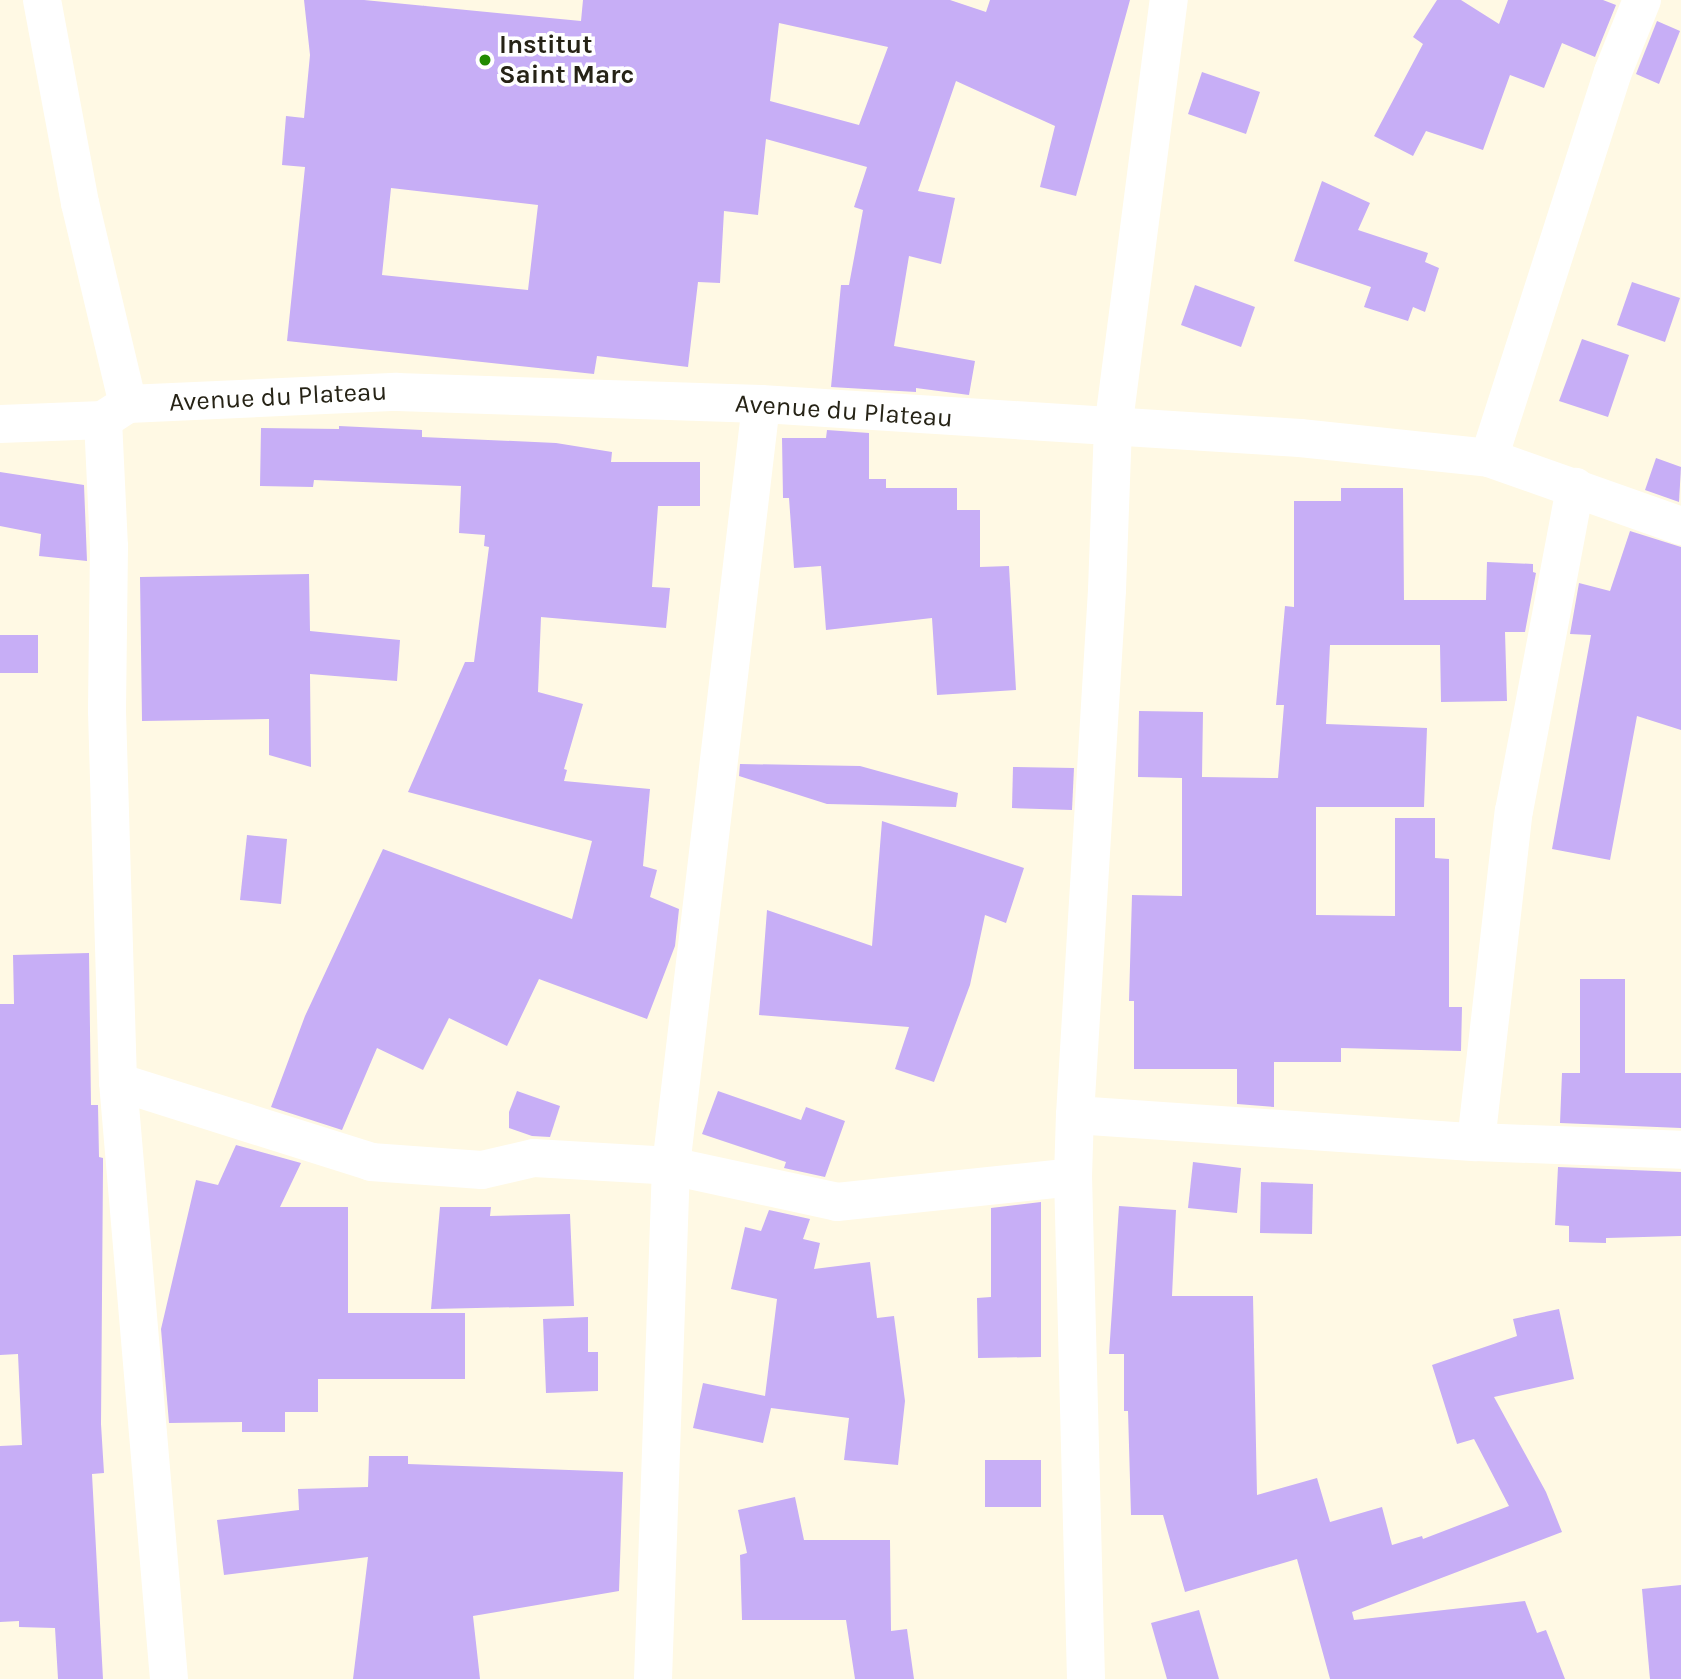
<!DOCTYPE html>
<style>
body{margin:0}
#map{position:relative;width:1681px;height:1679px;overflow:hidden;background:#fff9e4;font-family:Karla,sans-serif}
div>[style]{position:absolute}
.building>*{inset:0;background:#c7aef6}
.minor>*{height:38px;margin:-19px;padding:0 19px;transform-origin:19px;border-radius:19px;background:#fff}
.dots>*{width:19px;height:19px;translate:-50% -50%;box-sizing:border-box;border:4px solid #fff;border-radius:50%}
span{translate:-50% -50%;white-space:nowrap;text-align:center;line-height:1.15;-webkit-text-stroke:7px #fff;paint-order:stroke}
.poi-label{font-size:26px;color:#262316;font-weight:700}
.left{translate:0 -50%;text-align:left}
.street-label{font-size:26px;color:#262316}
</style>
<div id="map">
<div class="building">
<i style="clip-path:polygon(evenodd,304px 0,364px 0,581px 21px,583px 0,950px 0,986px 12px,990px 0,1130px 0,1076px 196px,1040px 187px,1055px 126px,956px 81px,918px 191px,955px 198px,941px 264px,909px 256px,894px 346px,975px 361px,969px 395px,916px 388px,916px 392px,831px 387px,841px 285px,849px 285px,863px 210px,854px 207px,867px 167px,766px 139px,758px 215px,724px 211px,720px 283px,698px 282px,688px 367px,597px 356px,594px 374px,287px 341px,305px 167px,282px 165px,286px 116px,304px 118px,310px 55px,304px 0,779px 23px,888px 47px,859px 125px,770px 101px,779px 23px,304px 0,391px 188px,538px 205px,528px 290px,382px 275px,391px 188px)"></i>
<i style="clip-path:polygon(1437px 0,1461px 0,1499px 24px,1508px 0,1603px 0,1616px 5px,1595px 57px,1562px 43px,1544px 88px,1510px 75px,1483px 150px,1426px 131px,1413px 156px,1374px 136px,1423px 44px,1413px 37px)"></i>
<i style="clip-path:polygon(1657px 21px,1680px 31px,1659px 84px,1636px 74px)"></i>
<i style="clip-path:polygon(1202px 72px,1260px 92px,1246px 134px,1188px 114px)"></i>
<i style="clip-path:polygon(1322px 181px,1370px 203px,1358px 230px,1428px 253px,1425px 262px,1439px 268px,1425px 312px,1413px 307px,1408px 321px,1364px 307px,1371px 287px,1294px 261px)"></i>
<i style="clip-path:polygon(1632px 282px,1680px 298px,1665px 342px,1617px 325px)"></i>
<i style="clip-path:polygon(1195px 285px,1255px 307px,1241px 347px,1181px 325px)"></i>
<i style="clip-path:polygon(1582px 339px,1629px 355px,1608px 417px,1559px 401px)"></i>
<i style="clip-path:polygon(339px 426px,422px 430px,422px 437px,556px 443px,612px 452px,611px 462px,700px 462px,700px 506px,658px 506px,652px 587px,670px 588px,666px 628px,541px 617px,538px 692px,583px 704px,564px 769px,567px 770px,564px 781px,650px 789px,643px 866px,657px 870px,650px 897px,679px 909px,675px 946px,647px 1019px,539px 979px,507px 1046px,449px 1018px,423px 1070px,377px 1048px,342px 1130px,271px 1107px,305px 1016px,383px 849px,572px 919px,592px 841px,408px 792px,465px 662px,474px 662px,489px 547px,484px 546px,485px 535px,459px 533px,461px 486px,314px 480px,313px 487px,260px 486px,261px 428px,339px 429px)"></i>
<i style="clip-path:polygon(827px 430px,869px 433px,869px 479px,886px 479px,886px 488px,957px 488px,957px 510px,980px 510px,980px 567px,1009px 566px,1016px 690px,937px 695px,932px 618px,826px 630px,821px 566px,794px 568px,789px 498px,783px 498px,782px 438px,826px 438px)"></i>
<i style="clip-path:polygon(1656px 458px,1681px 467px,1679px 502px,1645px 490px)"></i>
<i style="clip-path:polygon(0 472px,84px 485px,87px 561px,39px 556px,41px 534px,0 526px)"></i>
<i style="clip-path:polygon(1341px 488px,1403px 488px,1404px 600px,1486px 600px,1487px 562px,1533px 564px,1533px 572px,1536px 573px,1525px 632px,1505px 632px,1507px 701px,1441px 702px,1440px 645px,1330px 645px,1326px 724px,1427px 728px,1424px 807px,1316px 807px,1316px 915px,1395px 916px,1395px 818px,1435px 818px,1435px 858px,1449px 859px,1449px 1007px,1462px 1007px,1461px 1051px,1341px 1048px,1341px 1062px,1274px 1062px,1274px 1107px,1237px 1104px,1237px 1069px,1134px 1069px,1134px 1001px,1129px 1001px,1132px 895px,1182px 896px,1182px 778px,1138px 777px,1139px 711px,1203px 712px,1202px 777px,1278px 778px,1284px 705px,1276px 705px,1285px 606px,1294px 607px,1294px 501px,1341px 501px)"></i>
<i style="clip-path:polygon(1630px 531px,1681px 547px,1681px 730px,1637px 716px,1610px 860px,1552px 849px,1591px 635px,1570px 634px,1579px 583px,1610px 591px)"></i>
<i style="clip-path:polygon(309px 574px,310px 631px,400px 640px,397px 681px,310px 674px,311px 767px,269px 755px,269px 719px,142px 721px,140px 577px)"></i>
<i style="clip-path:polygon(0 635px,38px 635px,38px 673px,0 673px)"></i>
<i style="clip-path:polygon(740px 764px,860px 766px,958px 793px,956px 807px,827px 804px,739px 776px)"></i>
<i style="clip-path:polygon(1013px 767px,1074px 768px,1072px 810px,1012px 808px)"></i>
<i style="clip-path:polygon(882px 821px,1024px 868px,1006px 923px,985px 915px,970px 985px,934px 1082px,895px 1069px,909px 1027px,759px 1015px,767px 910px,872px 946px)"></i>
<i style="clip-path:polygon(247px 835px,287px 839px,281px 904px,240px 900px)"></i>
<i style="clip-path:polygon(89px 953px,91px 1105px,98px 1105px,99px 1157px,103px 1158px,103px 1168px,101px 1424px,104px 1473px,92px 1474px,103px 1679px,58px 1679px,55px 1628px,19px 1627px,19px 1621px,0 1622px,0 1446px,22px 1445px,18px 1354px,0 1355px,0 1004px,14px 1004px,13px 955px)"></i>
<i style="clip-path:polygon(1580px 979px,1625px 979px,1625px 1073px,1681px 1073px,1681px 1128px,1560px 1123px,1562px 1073px,1580px 1073px)"></i>
<i style="clip-path:polygon(517px 1091px,560px 1106px,550px 1137px,532px 1136px,509px 1128px,509px 1112px)"></i>
<i style="clip-path:polygon(718px 1091px,801px 1120px,806px 1107px,845px 1121px,825px 1177px,784px 1168px,786px 1162px,702px 1134px)"></i>
<i style="clip-path:polygon(236px 1145px,301px 1163px,280px 1207px,348px 1207px,348px 1313px,465px 1313px,465px 1379px,318px 1379px,318px 1412px,285px 1412px,285px 1432px,242px 1432px,242px 1422px,169px 1423px,161px 1329px,196px 1180px,218px 1185px)"></i>
<i style="clip-path:polygon(1193px 1162px,1241px 1168px,1237px 1213px,1188px 1208px)"></i>
<i style="clip-path:polygon(1558px 1167px,1681px 1172px,1681px 1236px,1606px 1238px,1606px 1243px,1569px 1242px,1569px 1226px,1555px 1225px)"></i>
<i style="clip-path:polygon(1261px 1182px,1313px 1184px,1312px 1234px,1260px 1233px)"></i>
<i style="clip-path:polygon(1041px 1202px,1041px 1357px,978px 1358px,977px 1298px,991px 1297px,991px 1208px)"></i>
<i style="clip-path:polygon(1119px 1206px,1176px 1210px,1172px 1296px,1253px 1296px,1257px 1495px,1317px 1478px,1330px 1522px,1382px 1507px,1392px 1545px,1422px 1536px,1423px 1539px,1509px 1506px,1474px 1439px,1457px 1444px,1432px 1365px,1517px 1336px,1513px 1319px,1559px 1309px,1574px 1379px,1494px 1397px,1546px 1492px,1562px 1532px,1352px 1612px,1354px 1620px,1525px 1601px,1537px 1633px,1546px 1630px,1565px 1679px,1330px 1679px,1297px 1559px,1185px 1592px,1163px 1515px,1131px 1515px,1128px 1411px,1124px 1411px,1124px 1354px,1109px 1354px)"></i>
<i style="clip-path:polygon(440px 1207px,491px 1207px,490px 1216px,570px 1214px,574px 1306px,431px 1309px)"></i>
<i style="clip-path:polygon(769px 1210px,810px 1219px,803px 1239px,820px 1243px,814px 1269px,870px 1262px,877px 1318px,894px 1316px,905px 1401px,898px 1465px,844px 1460px,849px 1418px,771px 1408px,763px 1443px,693px 1428px,703px 1383px,765px 1396px,777px 1299px,731px 1289px,745px 1227px,761px 1231px)"></i>
<i style="clip-path:polygon(588px 1317px,588px 1352px,598px 1352px,598px 1391px,546px 1393px,543px 1319px)"></i>
<i style="clip-path:polygon(369px 1456px,408px 1456px,408px 1464px,623px 1472px,619px 1591px,473px 1616px,480px 1679px,353px 1679px,368px 1557px,224px 1575px,217px 1520px,299px 1510px,298px 1489px,368px 1487px)"></i>
<i style="clip-path:polygon(985px 1460px,1041px 1460px,1041px 1507px,985px 1507px)"></i>
<i style="clip-path:polygon(795px 1497px,804px 1540px,890px 1540px,891px 1631px,907px 1629px,914px 1679px,855px 1679px,846px 1620px,742px 1620px,740px 1555px,747px 1553px,738px 1510px)"></i>
<i style="clip-path:polygon(1681px 1585px,1681px 1679px,1650px 1679px,1642px 1589px)"></i>
<i style="clip-path:polygon(1199px 1610px,1219px 1679px,1167px 1679px,1151px 1623px)"></i>
</div>
<div class="minor">
<i style="left:42px;top:0;width:207px;rotate:79.4deg"></i>
<i style="left:80px;top:203px;width:207px;rotate:76.6deg"></i>
<i style="left:103px;top:420px;width:126px;rotate:87.3deg"></i>
<i style="left:109px;top:546px;width:165px;rotate:90.7deg"></i>
<i style="left:107px;top:711px;width:371px;rotate:88.3deg"></i>
<i style="left:118px;top:1082px;width:599px;rotate:85.12deg"></i>
<i style="left:0;top:424px;width:103px;rotate:-2.2deg"></i>
<i style="left:103px;top:420px;width:30px;rotate:-33deg"></i>
<i style="left:128px;top:404px;width:269px;rotate:-2.6deg"></i>
<i style="left:397px;top:392px;width:364px;rotate:1.9deg"></i>
<i style="left:761px;top:404px;width:540px;rotate:3.61deg"></i>
<i style="left:1300px;top:438px;width:190px;rotate:6deg"></i>
<i style="left:1489px;top:458px;width:204px;rotate:19.5deg"></i>
<i style="left:1489px;top:458px;width:405px;rotate:-72.2deg"></i>
<i style="left:1613px;top:72px;width:78px;rotate:-68.1deg"></i>
<i style="left:118px;top:1082px;width:265px;rotate:17.5deg"></i>
<i style="left:371px;top:1162px;width:111px;rotate:4.1deg"></i>
<i style="left:482px;top:1170px;width:53px;rotate:-13deg"></i>
<i style="left:534px;top:1158px;width:137px;rotate:3.3deg"></i>
<i style="left:671px;top:1166px;width:170px;rotate:12.2deg"></i>
<i style="left:837px;top:1202px;width:237px;rotate:-6deg"></i>
<i style="left:1075px;top:1115px;width:402px;rotate:3.9deg"></i>
<i style="left:1476px;top:1142px;width:205px;rotate:2.2deg"></i>
<i style="left:1476px;top:1142px;width:333px;rotate:-83.5deg"></i>
<i style="left:1514px;top:811px;width:330px;rotate:-79.3deg"></i>
<i style="left:653px;top:1679px;width:513px;rotate:-87.99deg"></i>
<i style="left:671px;top:1166px;width:767px;rotate:-83.26deg"></i>
<i style="left:1086px;top:1679px;width:502px;rotate:-91.48deg"></i>
<i style="left:1073px;top:1177px;width:62px;rotate:-88.2deg"></i>
<i style="left:1075px;top:1115px;width:526px;rotate:-86.51deg"></i>
<i style="left:1107px;top:590px;width:161px;rotate:-87.9deg"></i>
<i style="left:1113px;top:429px;width:433px;rotate:-82.6deg"></i>
</div>
<div class="dots">
<i style="left:485px;top:60px;background:#228a03"></i>
</div>
<div class="poi-label">
<span class="left" style="left:499px;top:60px">Institut<br>Saint Marc</span>
</div>
<div class="street-label">
<span style="left:278px;top:397px;rotate:-3deg">Avenue du Plateau</span>
<span style="left:844px;top:411px;rotate:4deg">Avenue du Plateau</span>
</div>
</div>
